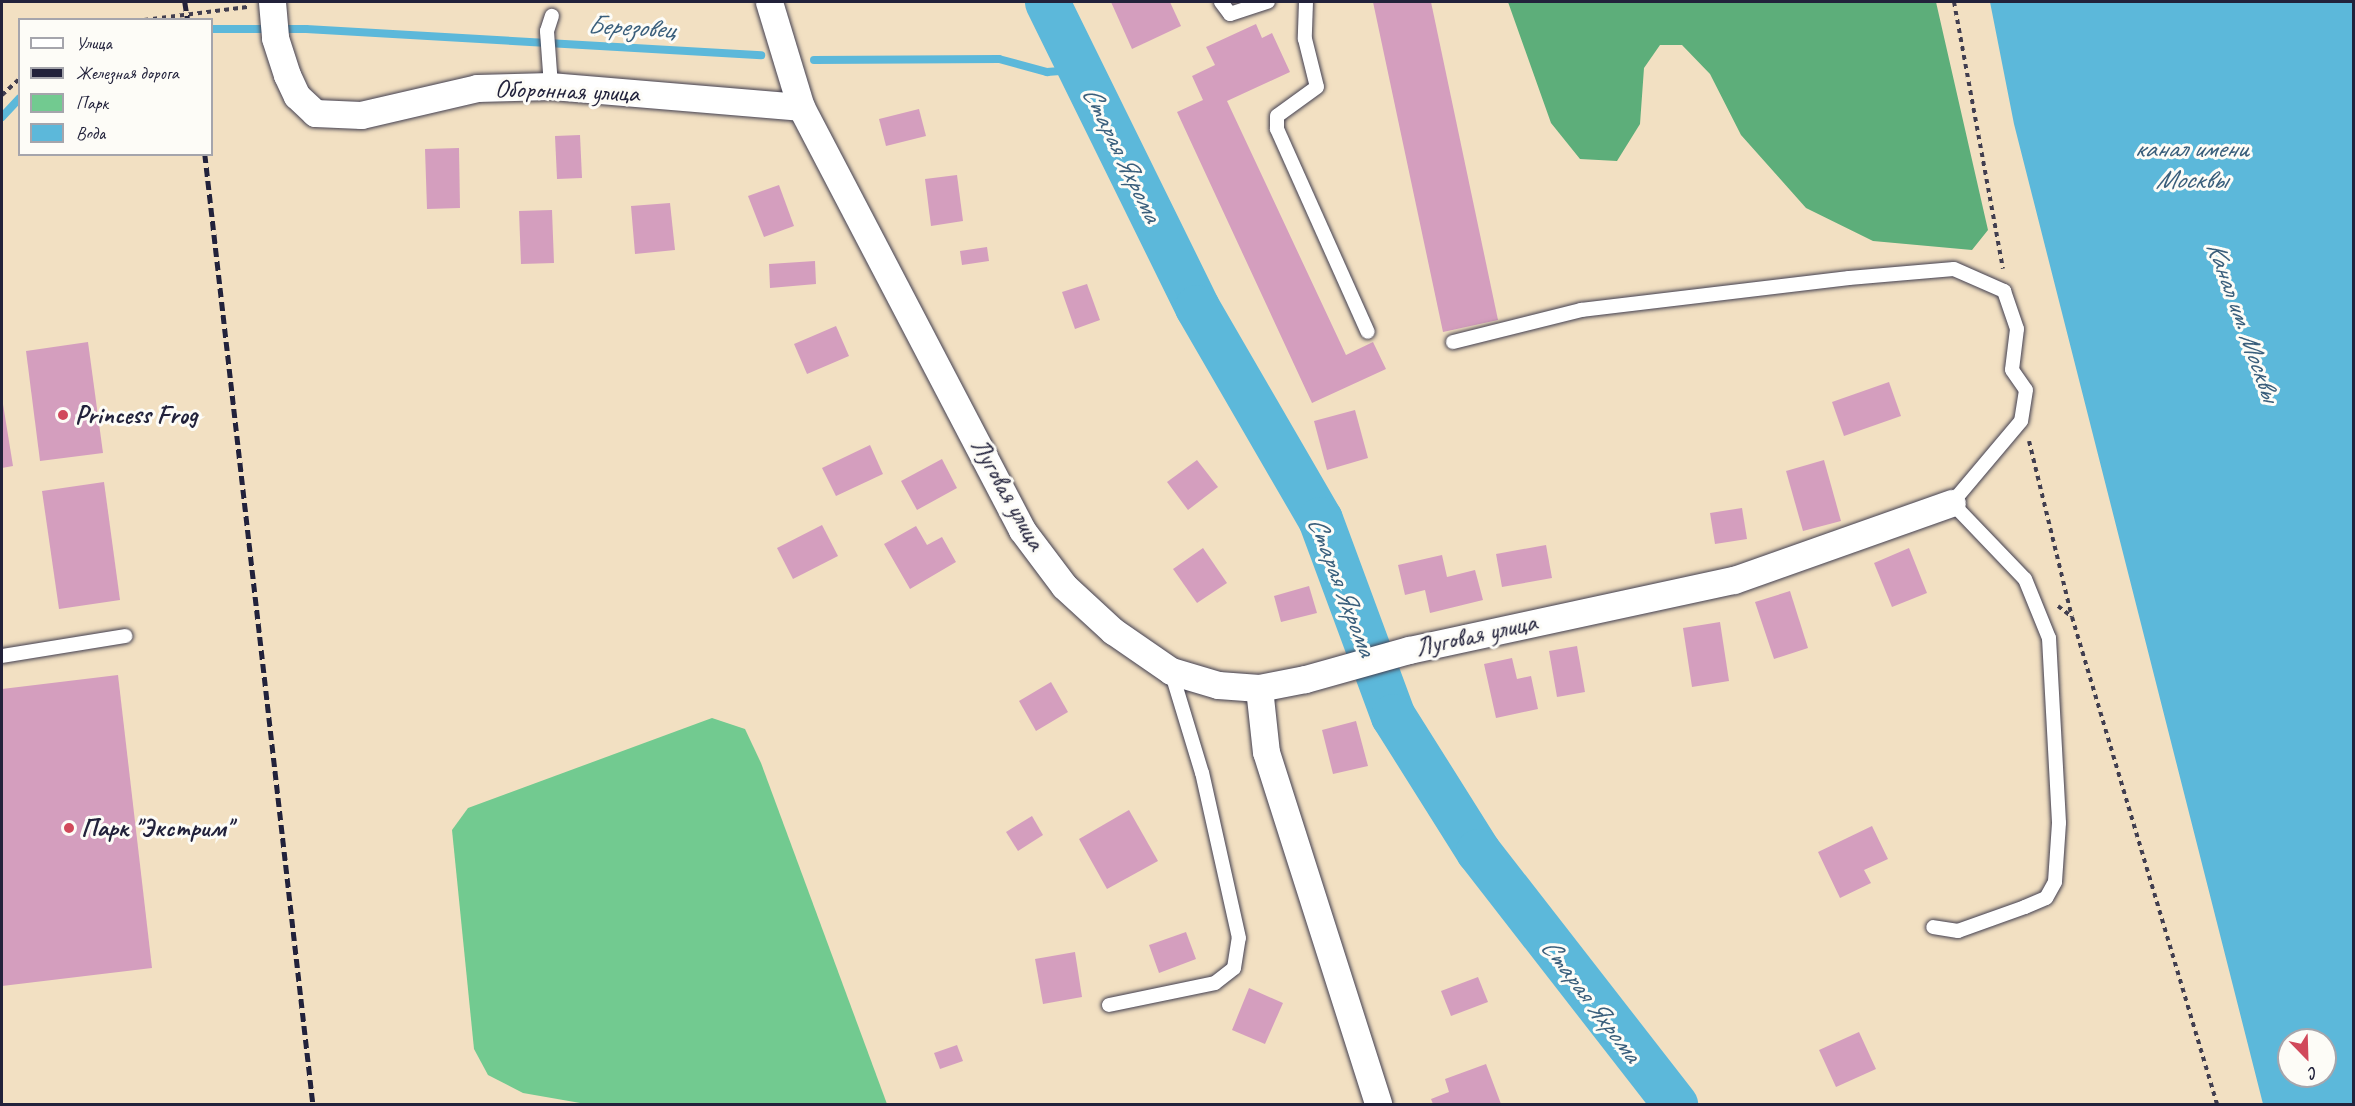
<!DOCTYPE html>
<meta charset="utf-8">
<style>
body{margin:0}
#map{position:relative;width:2355px;height:1106px;overflow:hidden;background:#f2e0c2;font-family:Caveat,sans-serif}
div>[style]{position:absolute}
.green>*{inset:0;background:#72ca90}
.forest>*{inset:0;background:#5dae7a}
.water>*{inset:0;background:#5cb8da}
.stream>*{height:8px;margin:-4px;padding:0 4px;transform-origin:4px;border-radius:4px;background:#5cb8da}
.river>*{height:45px;margin:-22.5px;padding:0 22.5px;transform-origin:22.5px;border-radius:22.5px;background:#5cb8da}
.building>*{inset:0;background:#d49ebe}
.path>*{height:4px;margin-top:-2px;transform-origin:0;background:repeating-linear-gradient(90deg,#413e4f 0 4.5px,transparent 0 9px)}
.roads{filter:drop-shadow(0 0 2px #413e4f) drop-shadow(0 0 2px #413e4f)}
.service>*{height:14px;margin:-7px;padding:0 7px;transform-origin:7px;border-radius:7px;background:#fff}
.minor>*{height:27px;margin:-13.5px;padding:0 13.5px;transform-origin:13.5px;border-radius:13.5px;background:#fff}
.rail>*{height:4.5px;margin-top:-2.25px;transform-origin:0;background:repeating-linear-gradient(90deg,#22223b 0 9px,transparent 0 13.5px)}
.dots>*{width:16px;height:16px;translate:-50% -50%;box-sizing:border-box;border:3px solid #fdfcf7;border-radius:50%}
span{translate:-50% -50%;white-space:nowrap;text-align:center;line-height:1.15;-webkit-text-stroke:6px #fdfcf7;paint-order:stroke}
.street-label{font-size:26px;color:#22223b}
.poi-label{font-size:26px;color:#22223b;font-weight:700}
.left{translate:0 -50%;text-align:left}
.water-label{font-size:27px;color:#395e7b;font-style:italic}
.frame{position:absolute;inset:0;border:3px solid #22223b;pointer-events:none}
.legend{position:absolute;left:18px;top:18px;width:195px;height:138px;box-sizing:border-box;background:#fdfcf7;border:2px solid #a5a5ac;margin:0;padding:8px 10px;list-style:none;font-size:18px;color:#22223b}
.legend li{display:flex;align-items:center;gap:12px;height:30px}
.legend b{width:30px;border:2px solid #a5a5ac}
.north{position:absolute;left:2277px;top:1028px;width:60px;height:60px;box-sizing:border-box;background:#fdfcf7;border:2px solid #a5a5ac;border-radius:50%;rotate:157deg;font-size:16px;font-weight:700;line-height:24px;text-align:center;color:#22223b}
.north::after{content:'';display:block;margin:auto;width:21px;height:27px;background:#d1495b;clip-path:polygon(50% 0,100% 100%,50% 72%,0 100%)}
</style>
<div id="map">
<div class="green">
<i style="clip-path:polygon(712px 718px,745px 729px,761px 763px,887px 1104px,586px 1104px,523px 1093px,488px 1075px,474px 1049px,452px 830px,468px 808px)"></i>
</div>
<div class="forest">
<i style="clip-path:polygon(1508px 2px,1936px 2px,1988px 230px,1972px 250px,1873px 241px,1806px 208px,1741px 135px,1710px 74px,1682px 45px,1660px 45px,1644px 68px,1640px 124px,1617px 161px,1580px 159px,1551px 123px)"></i>
</div>
<div class="water">
<i style="clip-path:polygon(evenodd,1990px 2px,2353px 2px,2353px 1104px,2263px 1104px,2014px 124px,1990px 2px,2289px 1040px,2325px 1040px,2325px 1076px,2289px 1076px,2289px 1040px)"></i>
</div>
<div class="stream">
<i style="left:212px;top:29px;width:94px"></i>
<i style="left:306px;top:29px;width:456px;rotate:3.3deg"></i>
<i style="left:814px;top:60px;width:185px;rotate:-0.3deg"></i>
<i style="left:999px;top:59px;width:50px;rotate:15.2deg"></i>
<i style="left:1047px;top:72px;width:13px;rotate:-4deg"></i>
<i style="left:1060px;top:71px;width:20px;rotate:-49deg"></i>
<i style="left:2px;top:117px;width:26px;rotate:-47deg"></i>
</div>
<div class="river">
<i style="left:1047px;top:2px;width:340px;rotate:63.8deg"></i>
<i style="left:1197px;top:307px;width:245px;rotate:59.9deg"></i>
<i style="left:1320px;top:519px;width:210px;rotate:69.7deg"></i>
<i style="left:1393px;top:716px;width:160px;rotate:57.8deg"></i>
<i style="left:1478px;top:851px;width:321px;rotate:52.1deg"></i>
</div>
<div class="building">
<i style="clip-path:polygon(1111px 2px,1170px 2px,1181px 26px,1132px 49px)"></i>
<i style="clip-path:polygon(1373px 2px,1431px 2px,1498px 320px,1443px 332px)"></i>
<i style="clip-path:polygon(1256px 24px,1262px 38px,1272px 33px,1290px 72px,1227px 101px,1346px 355px,1373px 342px,1386px 369px,1312px 403px,1177px 112px,1203px 100px,1192px 76px,1215px 65px,1206px 47px)"></i>
<i style="clip-path:polygon(919px 109px,926px 136px,886px 146px,879px 119px)"></i>
<i style="clip-path:polygon(580px 135px,582px 178px,557px 179px,555px 136px)"></i>
<i style="clip-path:polygon(459px 148px,460px 208px,427px 209px,425px 149px)"></i>
<i style="clip-path:polygon(957px 175px,963px 221px,931px 226px,925px 179px)"></i>
<i style="clip-path:polygon(779px 185px,794px 226px,764px 237px,748px 196px)"></i>
<i style="clip-path:polygon(670px 203px,675px 250px,635px 254px,631px 206px)"></i>
<i style="clip-path:polygon(552px 210px,554px 263px,521px 264px,519px 211px)"></i>
<i style="clip-path:polygon(987px 247px,989px 261px,962px 265px,960px 251px)"></i>
<i style="clip-path:polygon(815px 261px,816px 284px,770px 288px,769px 264px)"></i>
<i style="clip-path:polygon(1087px 284px,1100px 320px,1075px 329px,1062px 292px)"></i>
<i style="clip-path:polygon(836px 326px,849px 356px,807px 374px,794px 344px)"></i>
<i style="clip-path:polygon(88px 342px,103px 453px,40px 461px,26px 351px)"></i>
<i style="clip-path:polygon(1889px 382px,1901px 416px,1844px 436px,1832px 402px)"></i>
<i style="clip-path:polygon(2px 398px,13px 466px,2px 468px)"></i>
<i style="clip-path:polygon(1355px 410px,1368px 458px,1327px 470px,1314px 421px)"></i>
<i style="clip-path:polygon(870px 445px,883px 474px,836px 496px,822px 468px)"></i>
<i style="clip-path:polygon(942px 459px,957px 488px,917px 510px,901px 481px)"></i>
<i style="clip-path:polygon(1197px 460px,1218px 487px,1188px 510px,1167px 482px)"></i>
<i style="clip-path:polygon(1824px 460px,1841px 521px,1803px 531px,1786px 471px)"></i>
<i style="clip-path:polygon(104px 482px,120px 600px,59px 609px,42px 491px)"></i>
<i style="clip-path:polygon(1742px 508px,1747px 539px,1715px 544px,1710px 513px)"></i>
<i style="clip-path:polygon(822px 525px,838px 556px,793px 579px,777px 548px)"></i>
<i style="clip-path:polygon(916px 526px,927px 545px,942px 537px,956px 562px,910px 589px,884px 544px)"></i>
<i style="clip-path:polygon(1546px 545px,1552px 578px,1502px 587px,1496px 554px)"></i>
<i style="clip-path:polygon(1203px 548px,1227px 583px,1197px 603px,1173px 569px)"></i>
<i style="clip-path:polygon(1909px 548px,1927px 593px,1892px 607px,1874px 563px)"></i>
<i style="clip-path:polygon(1442px 555px,1447px 577px,1475px 570px,1483px 600px,1430px 613px,1425px 590px,1405px 595px,1398px 565px)"></i>
<i style="clip-path:polygon(1309px 586px,1317px 613px,1281px 622px,1274px 596px)"></i>
<i style="clip-path:polygon(1790px 591px,1808px 648px,1774px 659px,1755px 602px)"></i>
<i style="clip-path:polygon(1720px 622px,1729px 681px,1692px 687px,1683px 628px)"></i>
<i style="clip-path:polygon(1577px 646px,1585px 692px,1557px 697px,1549px 651px)"></i>
<i style="clip-path:polygon(1512px 658px,1517px 679px,1531px 676px,1538px 709px,1496px 718px,1484px 664px)"></i>
<i style="clip-path:polygon(118px 675px,152px 968px,2px 986px,2px 689px)"></i>
<i style="clip-path:polygon(1051px 682px,1068px 712px,1036px 731px,1019px 701px)"></i>
<i style="clip-path:polygon(1356px 721px,1368px 766px,1333px 774px,1322px 730px)"></i>
<i style="clip-path:polygon(1129px 810px,1158px 861px,1107px 889px,1079px 839px)"></i>
<i style="clip-path:polygon(1032px 816px,1043px 835px,1018px 851px,1006px 832px)"></i>
<i style="clip-path:polygon(1872px 826px,1888px 859px,1864px 870px,1871px 883px,1840px 898px,1818px 852px)"></i>
<i style="clip-path:polygon(1186px 932px,1196px 959px,1159px 973px,1149px 945px)"></i>
<i style="clip-path:polygon(1075px 952px,1082px 997px,1043px 1004px,1035px 959px)"></i>
<i style="clip-path:polygon(1478px 977px,1488px 1002px,1451px 1016px,1441px 991px)"></i>
<i style="clip-path:polygon(1249px 988px,1283px 1003px,1265px 1044px,1232px 1030px)"></i>
<i style="clip-path:polygon(1859px 1032px,1876px 1069px,1836px 1087px,1819px 1050px)"></i>
<i style="clip-path:polygon(957px 1045px,963px 1061px,940px 1069px,934px 1053px)"></i>
<i style="clip-path:polygon(1486px 1064px,1501px 1104px,1433px 1104px,1431px 1099px,1449px 1092px,1445px 1079px)"></i>
</div>
<div class="path">
<i style="left:1954px;top:2px;width:271px;rotate:79.6deg"></i>
<i style="left:144px;top:20px;width:104px;rotate:-7.2deg"></i>
<i style="left:2px;top:95px;width:25px;rotate:-43deg"></i>
<i style="left:2029px;top:441px;width:181px;rotate:76.3deg"></i>
<i style="left:2072px;top:617px;width:508px;rotate:73.42deg"></i>
<i style="left:2058px;top:606px;width:16px;rotate:38deg"></i>
</div>
<div class="roads">
<div class="service">
<i style="left:1221px;top:2px;width:15px;rotate:53deg"></i>
<i style="left:1230px;top:14px;width:40px;rotate:-18deg"></i>
<i style="left:1306px;top:2px;width:37px;rotate:92deg"></i>
<i style="left:1305px;top:39px;width:49px;rotate:76deg"></i>
<i style="left:1317px;top:87px;width:49px;rotate:144.1deg"></i>
<i style="left:1277px;top:116px;width:13px;rotate:90deg"></i>
<i style="left:1277px;top:129px;width:222px;rotate:65.9deg"></i>
<i style="left:551px;top:86px;width:55px;rotate:-94.2deg"></i>
<i style="left:547px;top:31px;width:16px;rotate:-72deg"></i>
<i style="left:1453px;top:342px;width:132px;rotate:-14deg"></i>
<i style="left:1581px;top:310px;width:270px;rotate:-6.8deg"></i>
<i style="left:1849px;top:278px;width:105px;rotate:-4.9deg"></i>
<i style="left:1954px;top:269px;width:55px;rotate:23.7deg"></i>
<i style="left:2004px;top:291px;width:40px;rotate:71.1deg"></i>
<i style="left:2017px;top:329px;width:41px;rotate:97deg"></i>
<i style="left:2012px;top:370px;width:24px;rotate:55deg"></i>
<i style="left:2026px;top:390px;width:31px;rotate:99deg"></i>
<i style="left:2021px;top:421px;width:107px;rotate:130.1deg"></i>
<i style="left:1952px;top:503px;width:105px;rotate:46.2deg"></i>
<i style="left:2025px;top:579px;width:64px;rotate:67.9deg"></i>
<i style="left:2049px;top:638px;width:185px;rotate:86.9deg"></i>
<i style="left:2059px;top:823px;width:59px;rotate:93.9deg"></i>
<i style="left:2055px;top:882px;width:18px;rotate:119deg"></i>
<i style="left:2046px;top:898px;width:23px;rotate:157deg"></i>
<i style="left:2025px;top:907px;width:71px;rotate:160.3deg"></i>
<i style="left:1958px;top:931px;width:25px;rotate:-171deg"></i>
<i style="left:2px;top:656px;width:125px;rotate:-9.2deg"></i>
<i style="left:1109px;top:1005px;width:108px;rotate:-11.7deg"></i>
<i style="left:1215px;top:983px;width:24px;rotate:-38deg"></i>
<i style="left:1234px;top:968px;width:30px;rotate:-81deg"></i>
<i style="left:1239px;top:938px;width:169px;rotate:-102.6deg"></i>
<i style="left:1202px;top:773px;width:107px;rotate:-106.9deg"></i>
</div>
<div class="minor">
<i style="left:272px;top:2px;width:36px;rotate:85deg"></i>
<i style="left:275px;top:38px;width:39px;rotate:72deg"></i>
<i style="left:287px;top:75px;width:23px;rotate:65deg"></i>
<i style="left:297px;top:96px;width:25px;rotate:43deg"></i>
<i style="left:315px;top:113px;width:46px;rotate:2.5deg"></i>
<i style="left:361px;top:115px;width:119px;rotate:-13.1deg"></i>
<i style="left:477px;top:88px;width:74px;rotate:-1.5deg"></i>
<i style="left:551px;top:86px;width:251px;rotate:4.8deg"></i>
<i style="left:769px;top:2px;width:110px;rotate:73.1deg"></i>
<i style="left:801px;top:107px;width:477px;rotate:62.4deg"></i>
<i style="left:1022px;top:530px;width:70px;rotate:53.1deg"></i>
<i style="left:1064px;top:586px;width:67px;rotate:42.6deg"></i>
<i style="left:1113px;top:631px;width:70px;rotate:34.6deg"></i>
<i style="left:1171px;top:671px;width:49px;rotate:16.6deg"></i>
<i style="left:1218px;top:685px;width:41px;rotate:4.2deg"></i>
<i style="left:1259px;top:688px;width:47px;rotate:-11.1deg"></i>
<i style="left:1305px;top:679px;width:108px;rotate:-15.6deg"></i>
<i style="left:1409px;top:650px;width:332px;rotate:-12.2deg"></i>
<i style="left:1734px;top:580px;width:231px;rotate:-19.5deg"></i>
<i style="left:1259px;top:688px;width:64px;rotate:83.8deg"></i>
<i style="left:1266px;top:752px;width:369px;rotate:72.3deg"></i>
</div>
</div>
<div class="rail">
<i style="left:185px;top:2px;width:18px;rotate:81deg"></i>
<i style="left:205px;top:154px;width:956px;rotate:83.51deg"></i>
</div>
<div class="dots">
<i style="left:63px;top:415px;background:#d1495b"></i>
<i style="left:69px;top:828px;background:#d1495b"></i>
</div>
<div class="street-label">
<span style="left:567px;top:91px;rotate:2deg">Оборонная улица</span>
<span style="left:1008px;top:494px;rotate:61deg">Луговая улица</span>
<span style="left:1476px;top:635px;rotate:-12deg">Луговая улица</span>
</div>
<div class="poi-label">
<span class="left" style="left:75px;top:415px">Princess Frog</span>
<span class="left" style="left:81px;top:828px">Парк "Экстрим"</span>
</div>
<div class="water-label">
<span style="left:631px;top:27px;rotate:3deg">Березовец</span>
<span style="left:2191px;top:164px">канал имени<br>Москвы</span>
<span style="left:1122px;top:154px;rotate:64deg">Старая Яхрома</span>
<span style="left:2243px;top:321px;rotate:70deg">Канал им. Москвы</span>
<span style="left:1342px;top:586px;rotate:69deg">Старая Яхрома</span>
<span style="left:1591px;top:1000px;rotate:53deg">Старая Яхрома</span>
</div>
<div class="frame"></div>
<ul class="legend">
<li><b style="height:8px;background:#fff"></b>Улица</li>
<li><b style="height:8px;background:#22223b"></b>Железная дорога</li>
<li><b style="height:16px;background:#72ca90"></b>Парк</li>
<li><b style="height:16px;background:#5cb8da"></b>Вода</li>
</ul>
<div class="north">С</div>
</div>
